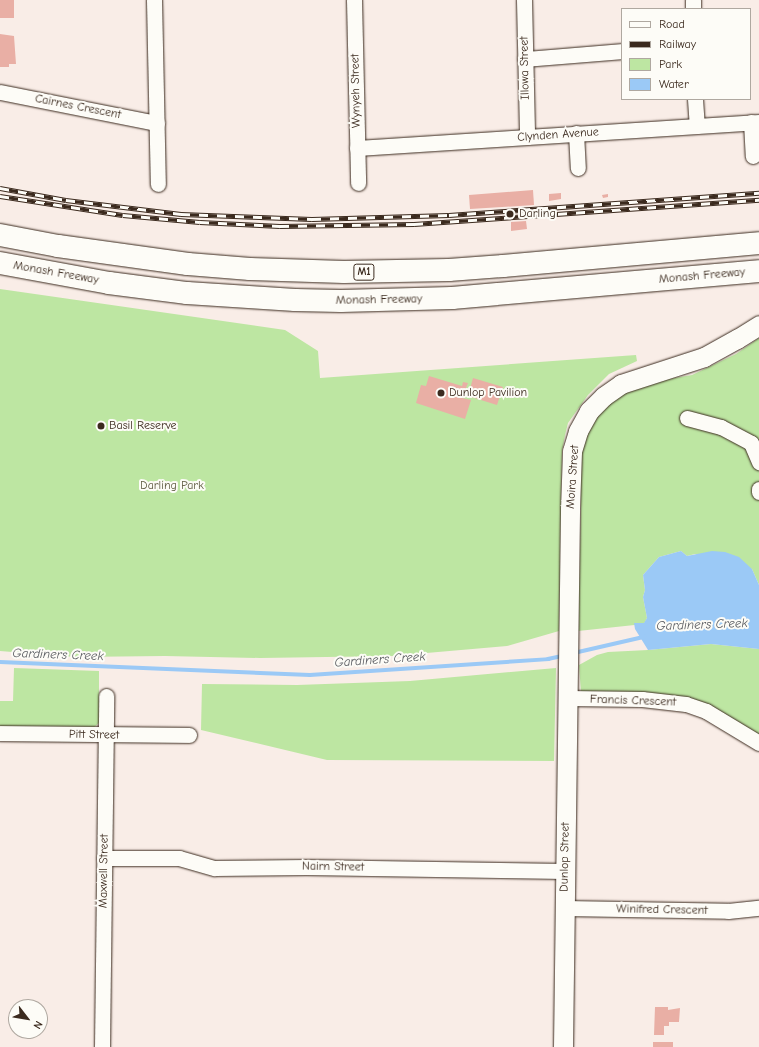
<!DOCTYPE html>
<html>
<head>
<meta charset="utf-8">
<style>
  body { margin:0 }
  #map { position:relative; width:759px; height:1047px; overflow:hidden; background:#f9ede7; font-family:"Comic Neue",sans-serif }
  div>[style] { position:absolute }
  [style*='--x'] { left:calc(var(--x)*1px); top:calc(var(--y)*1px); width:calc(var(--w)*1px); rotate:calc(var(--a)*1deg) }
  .green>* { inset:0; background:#bde6a2 }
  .water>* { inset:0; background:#9bc9f6 }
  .stream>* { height:3.5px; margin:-1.75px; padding:0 1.75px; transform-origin:1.75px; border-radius:1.75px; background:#9bc9f6 }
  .building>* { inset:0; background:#e9afa5 }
  .roads { filter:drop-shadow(0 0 1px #3b2a1e) drop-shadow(0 0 1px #3b2a1e) }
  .minor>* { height:15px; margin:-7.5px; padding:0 7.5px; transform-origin:7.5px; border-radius:7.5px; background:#fdfcf7 }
  .major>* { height:19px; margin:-9.5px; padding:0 9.5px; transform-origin:9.5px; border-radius:9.5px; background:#fdfcf7 }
  .highway>* { height:22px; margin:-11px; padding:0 11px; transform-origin:11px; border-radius:11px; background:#fdfcf7 }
  .rail>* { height:4.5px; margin-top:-2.25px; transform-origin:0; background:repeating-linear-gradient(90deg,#fdfcf7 0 9px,#3b2a1e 0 18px); box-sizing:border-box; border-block:1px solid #3b2a1e }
  .dots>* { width:11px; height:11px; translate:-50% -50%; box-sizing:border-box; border:2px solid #fdfcf7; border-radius:50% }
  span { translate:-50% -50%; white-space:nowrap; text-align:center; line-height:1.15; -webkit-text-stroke:4px #fdfcf7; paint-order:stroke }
  .shield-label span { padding:1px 3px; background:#fdfcf7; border:1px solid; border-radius:3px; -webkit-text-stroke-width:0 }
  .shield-label { font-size:11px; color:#3b2a1e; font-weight:700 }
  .street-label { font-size:12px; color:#3b2a1e }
  .poi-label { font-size:12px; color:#3b2a1e }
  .left { translate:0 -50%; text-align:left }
  .park-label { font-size:12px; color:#5c593f }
  .water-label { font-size:13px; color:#585a5f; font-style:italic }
  .legend { position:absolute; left:621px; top:8px; width:130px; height:92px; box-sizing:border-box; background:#fdfcf7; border:1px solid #afa8a0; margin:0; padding:5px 7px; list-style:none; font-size:12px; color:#3b2a1e }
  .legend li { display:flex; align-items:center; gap:8px; height:20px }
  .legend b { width:20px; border:1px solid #afa8a0 }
  .north { position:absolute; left:8px; top:999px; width:40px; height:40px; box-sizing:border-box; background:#fdfcf7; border:1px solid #afa8a0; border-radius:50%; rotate:121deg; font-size:11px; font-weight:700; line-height:16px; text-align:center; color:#3b2a1e }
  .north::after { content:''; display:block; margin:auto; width:14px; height:18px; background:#3b2a1e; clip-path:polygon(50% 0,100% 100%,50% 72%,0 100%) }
</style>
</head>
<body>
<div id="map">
  <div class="green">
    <div style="clip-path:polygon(0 289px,285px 330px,318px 351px,320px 378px,636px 355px,637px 361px,609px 374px,588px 395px,568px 423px,565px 435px,562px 452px,559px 631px,507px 646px,392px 656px,260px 658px,165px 656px,75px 657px,0 651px)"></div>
    <div style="clip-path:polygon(759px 338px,759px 585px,752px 569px,695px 554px,687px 556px,681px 551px,659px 557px,643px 575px,645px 590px,643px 597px,647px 618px,644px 624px,578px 631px,581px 510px,580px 467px,583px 440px,593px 421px,608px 403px,624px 391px,662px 380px,692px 375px,736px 354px)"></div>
    <div style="clip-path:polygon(711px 644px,759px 649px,759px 736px,689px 698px,662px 694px,581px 692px,579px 665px,597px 655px,608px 652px,648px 650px)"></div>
    <div style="clip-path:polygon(14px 668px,99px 671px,99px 723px,92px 729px,0 728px,0 701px,13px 701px)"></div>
    <div style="clip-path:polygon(556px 668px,554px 761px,327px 760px,201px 730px,202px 684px,297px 685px,410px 681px)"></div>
  </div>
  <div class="water">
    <div style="clip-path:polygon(681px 551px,687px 556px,712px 551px,725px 552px,739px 557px,752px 569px,759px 585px,759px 649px,711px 644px,648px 650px,635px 629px,634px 623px,644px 623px,647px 618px,643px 597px,645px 590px,643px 575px,659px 557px)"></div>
  </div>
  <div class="stream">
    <div style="--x:574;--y:653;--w:72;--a:-12.9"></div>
    <div style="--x:0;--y:662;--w:310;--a:2.4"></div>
    <div style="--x:310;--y:675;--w:239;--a:-3.8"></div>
    <div style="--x:548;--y:659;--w:14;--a:-12"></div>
  </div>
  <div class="building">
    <div style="clip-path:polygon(0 0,14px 0,14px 18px,0 18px)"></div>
    <div style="clip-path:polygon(0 34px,14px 36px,16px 64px,9px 64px,9px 67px,0 67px)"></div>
    <div style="clip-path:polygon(533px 190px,534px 205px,470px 209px,469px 195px)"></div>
    <div style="clip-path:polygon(561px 193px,561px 199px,549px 201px,549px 194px)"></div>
    <div style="clip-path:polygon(608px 194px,608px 197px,603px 198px,602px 195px)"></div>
    <div style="clip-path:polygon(526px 221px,527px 229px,511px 231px,511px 222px)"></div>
    <div style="clip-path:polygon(429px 376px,462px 386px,463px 382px,468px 383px,462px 398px,471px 400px,465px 419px,416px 403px,421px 385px,426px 386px)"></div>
    <div style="clip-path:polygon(473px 378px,503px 387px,497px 405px,468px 396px)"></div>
    <div style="clip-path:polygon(655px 1007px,668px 1007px,668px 1010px,680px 1008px,679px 1022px,669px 1022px,669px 1026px,664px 1026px,664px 1035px,654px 1035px)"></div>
    <div style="clip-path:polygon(653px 1042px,673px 1042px,673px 1047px,653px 1047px)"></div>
  </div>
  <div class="roads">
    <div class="minor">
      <div style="--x:154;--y:0;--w:184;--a:88.8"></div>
      <div style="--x:354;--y:0;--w:183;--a:88.7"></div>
      <div style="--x:524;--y:0;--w:137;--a:88.7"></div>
      <div style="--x:693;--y:0;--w:9;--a:90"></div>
      <div style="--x:525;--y:59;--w:97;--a:-4.7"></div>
      <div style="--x:0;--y:92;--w:160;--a:11.2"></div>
      <div style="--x:695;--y:99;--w:27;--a:86"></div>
      <div style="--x:751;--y:122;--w:34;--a:87"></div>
      <div style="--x:576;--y:133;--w:35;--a:87"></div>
      <div style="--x:357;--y:148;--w:403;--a:-3.7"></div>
      <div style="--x:687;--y:418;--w:35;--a:15"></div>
      <div style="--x:721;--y:427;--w:34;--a:28"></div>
      <div style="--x:751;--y:443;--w:21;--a:67"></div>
      <div style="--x:759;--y:492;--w:3;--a:-90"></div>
      <div style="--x:568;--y:698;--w:74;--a:0.8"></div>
      <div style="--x:642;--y:699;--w:44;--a:6.5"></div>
      <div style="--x:686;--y:704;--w:21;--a:19"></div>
      <div style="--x:706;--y:711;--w:62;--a:31.1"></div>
      <div style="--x:0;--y:733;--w:189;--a:0.6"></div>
      <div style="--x:104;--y:858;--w:75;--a:0"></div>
      <div style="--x:179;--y:858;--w:37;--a:16"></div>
      <div style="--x:215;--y:868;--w:91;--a:-0.6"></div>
      <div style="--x:306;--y:867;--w:259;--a:0.9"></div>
      <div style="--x:564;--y:908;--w:164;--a:1"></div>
      <div style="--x:728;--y:911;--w:31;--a:-6"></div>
      <div style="--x:102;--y:1047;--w:351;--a:-89.3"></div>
    </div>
    <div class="major">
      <div style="--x:563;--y:1047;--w:538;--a:-89.25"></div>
      <div style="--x:570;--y:509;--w:58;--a:-88"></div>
      <div style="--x:572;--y:451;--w:21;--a:-73"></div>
      <div style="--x:578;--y:431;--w:23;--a:-61"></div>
      <div style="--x:589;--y:411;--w:21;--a:-45"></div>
      <div style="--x:604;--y:396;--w:21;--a:-35"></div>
      <div style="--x:621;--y:384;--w:87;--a:-18"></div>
      <div style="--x:704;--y:357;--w:38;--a:-29"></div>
      <div style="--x:737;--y:339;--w:26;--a:-32"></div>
    </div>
    <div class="highway">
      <div style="--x:0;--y:235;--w:59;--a:10.7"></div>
      <div style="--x:58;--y:246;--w:131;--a:7.9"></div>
      <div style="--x:188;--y:264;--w:62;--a:4.6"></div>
      <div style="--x:250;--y:269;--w:94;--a:1.8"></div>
      <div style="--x:344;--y:272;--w:105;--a:-1.1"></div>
      <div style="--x:449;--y:270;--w:54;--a:-4.2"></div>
      <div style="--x:503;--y:266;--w:257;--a:-5.1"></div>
      <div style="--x:0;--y:263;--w:111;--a:10.4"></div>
      <div style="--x:109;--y:283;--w:79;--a:7.3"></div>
      <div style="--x:187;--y:293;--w:108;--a:3.7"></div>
      <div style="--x:295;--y:300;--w:46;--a:1.2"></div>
      <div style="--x:341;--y:301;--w:111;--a:-1.5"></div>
      <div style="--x:452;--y:298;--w:308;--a:-5"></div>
    </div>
  </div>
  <div class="rail">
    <div style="--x:0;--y:188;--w:67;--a:10.3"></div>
    <div style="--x:66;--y:200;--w:116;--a:6.9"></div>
    <div style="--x:181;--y:214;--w:131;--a:2.2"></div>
    <div style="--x:312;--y:219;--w:137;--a:-1.7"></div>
    <div style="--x:449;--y:215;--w:311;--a:-4.1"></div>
    <div style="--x:0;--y:196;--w:124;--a:8.8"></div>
    <div style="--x:123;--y:215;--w:77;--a:5.2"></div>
    <div style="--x:200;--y:222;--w:80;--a:2.9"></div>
    <div style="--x:280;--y:226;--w:134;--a:-0.9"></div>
    <div style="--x:414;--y:224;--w:346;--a:-4"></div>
  </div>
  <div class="dots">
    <div style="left:510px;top:214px;background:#3b2a1e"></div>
    <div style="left:441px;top:393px;background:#3b2a1e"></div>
    <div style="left:101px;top:426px;background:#3b2a1e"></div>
  </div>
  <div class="shield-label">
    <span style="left:364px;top:272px">M1</span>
  </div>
  <div class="street-label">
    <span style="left:525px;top:68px;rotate:-91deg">Illowa Street</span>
    <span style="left:356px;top:91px;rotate:-91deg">Wynyeh Street</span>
    <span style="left:78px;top:107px;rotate:11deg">Cairnes Crescent</span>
    <span style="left:558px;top:135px;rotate:-4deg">Clynden Avenue</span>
    <span style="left:56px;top:273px;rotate:10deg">Monash Freeway</span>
    <span style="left:702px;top:276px;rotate:-5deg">Monash Freeway</span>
    <span style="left:379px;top:300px;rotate:-1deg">Monash Freeway</span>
    <span style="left:573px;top:477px;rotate:-86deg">Moira Street</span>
    <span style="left:633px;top:701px;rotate:2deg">Francis Crescent</span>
    <span style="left:94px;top:735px;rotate:1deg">Pitt Street</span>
    <span style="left:565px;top:857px;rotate:-89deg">Dunlop Street</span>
    <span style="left:333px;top:867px;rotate:1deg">Nairn Street</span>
    <span style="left:104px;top:871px;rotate:-89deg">Maxwell Street</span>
    <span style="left:662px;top:910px;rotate:1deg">Winifred Crescent</span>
  </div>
  <div class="poi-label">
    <span class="left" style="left:519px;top:214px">Darling</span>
    <span class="left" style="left:449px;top:393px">Dunlop Pavilion</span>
    <span class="left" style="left:109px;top:426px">Basil Reserve</span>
  </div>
  <div class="park-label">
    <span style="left:172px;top:486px">Darling Park</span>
  </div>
  <div class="water-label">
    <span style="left:702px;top:625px;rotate:-2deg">Gardiners Creek</span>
    <span style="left:58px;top:655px;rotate:2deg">Gardiners Creek</span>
    <span style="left:380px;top:660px;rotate:-4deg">Gardiners Creek</span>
  </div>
  <ul class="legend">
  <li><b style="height:5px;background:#fdfcf7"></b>Road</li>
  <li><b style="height:5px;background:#3b2a1e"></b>Railway</li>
  <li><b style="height:11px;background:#bde6a2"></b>Park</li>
  <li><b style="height:11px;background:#9bc9f6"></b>Water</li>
  </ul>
  <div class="north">N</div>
</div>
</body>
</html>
